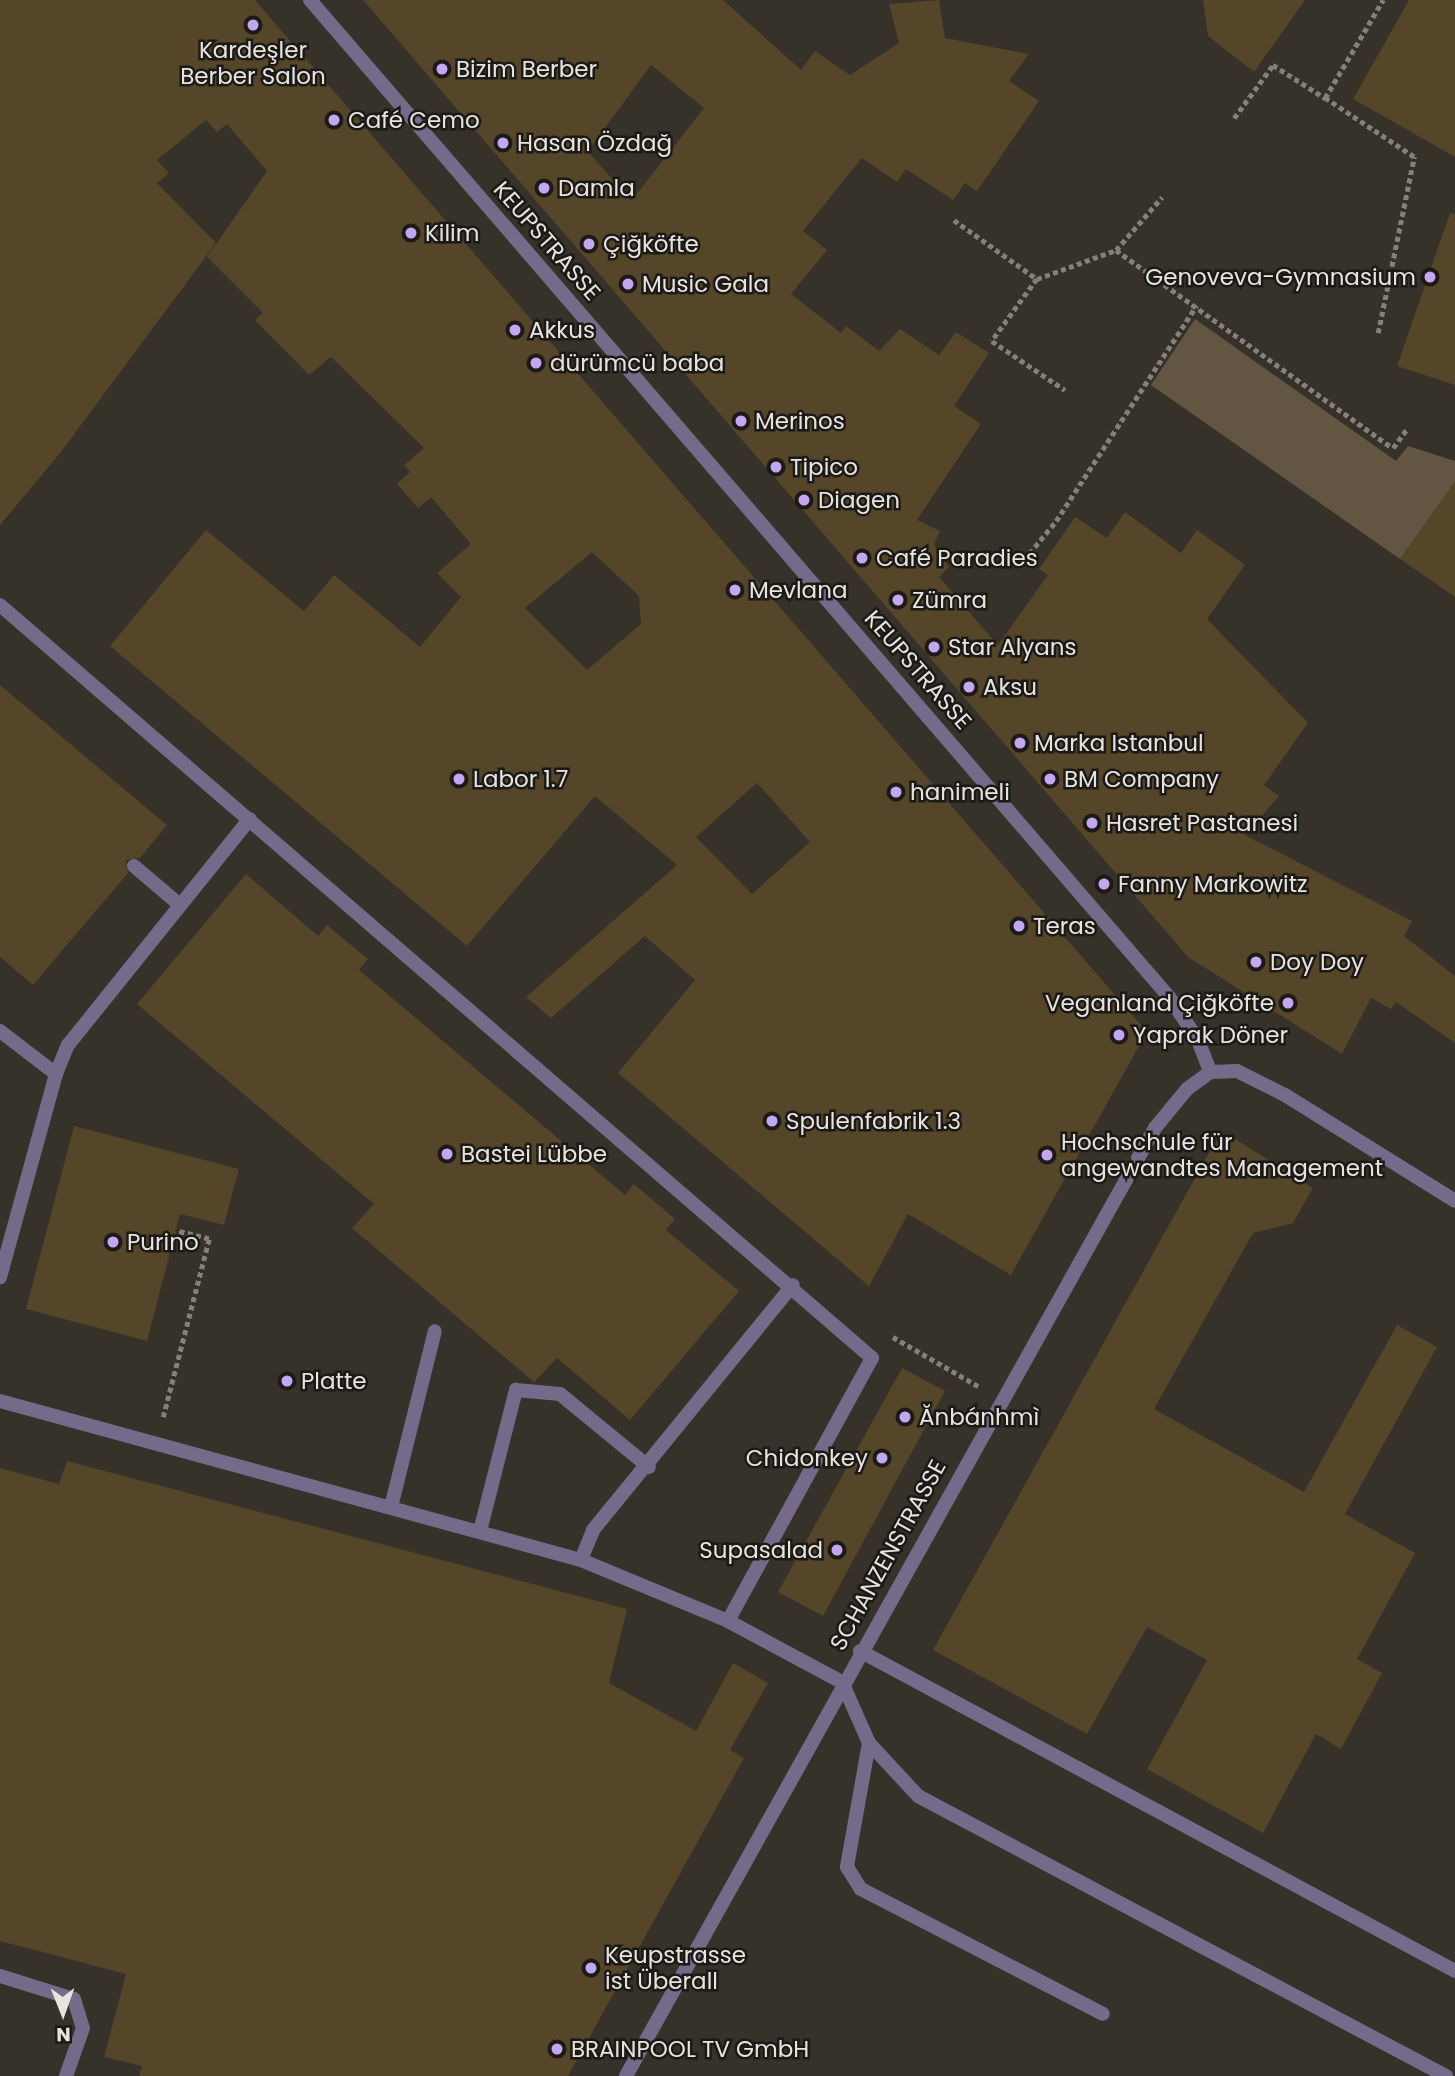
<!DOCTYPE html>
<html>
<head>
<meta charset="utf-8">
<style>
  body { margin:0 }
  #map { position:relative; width:1455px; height:2076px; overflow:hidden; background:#363129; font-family:Poppins,sans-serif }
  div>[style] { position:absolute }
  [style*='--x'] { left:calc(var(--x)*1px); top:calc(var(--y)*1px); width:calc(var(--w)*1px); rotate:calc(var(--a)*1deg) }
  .green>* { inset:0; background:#625643 }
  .building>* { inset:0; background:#554529 }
  .path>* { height:4.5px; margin-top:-2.25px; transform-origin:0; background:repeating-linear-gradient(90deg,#85817a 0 5px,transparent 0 8.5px) }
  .service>* { height:14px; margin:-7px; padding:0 7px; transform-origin:7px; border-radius:7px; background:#756a89 }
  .minor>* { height:14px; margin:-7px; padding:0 7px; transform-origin:7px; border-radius:7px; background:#756a89 }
  .dots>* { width:19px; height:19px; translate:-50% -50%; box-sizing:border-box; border:4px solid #1c1a16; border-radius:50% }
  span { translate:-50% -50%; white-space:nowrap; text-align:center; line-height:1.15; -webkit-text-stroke:5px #1c1a16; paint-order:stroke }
  .poi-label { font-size:23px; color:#e7e4df }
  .left { translate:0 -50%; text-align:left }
  .right { translate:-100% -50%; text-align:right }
  .street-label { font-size:23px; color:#e7e4df }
  .north { position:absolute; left:28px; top:1978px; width:70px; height:70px; -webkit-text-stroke:5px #1c1a16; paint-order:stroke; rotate:179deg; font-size:19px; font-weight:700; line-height:28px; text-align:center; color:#e7e4df }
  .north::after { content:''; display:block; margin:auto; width:24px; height:32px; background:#e7e4df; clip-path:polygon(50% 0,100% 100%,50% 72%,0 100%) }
</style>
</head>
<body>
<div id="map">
  <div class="green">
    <div style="clip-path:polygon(1195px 319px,1396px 461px,1408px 446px,1455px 461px,1455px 482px,1400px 559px,1151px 385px)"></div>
  </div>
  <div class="building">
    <div style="clip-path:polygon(evenodd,0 0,255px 0,1141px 1025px,1143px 1039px,1011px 1275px,908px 1214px,869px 1286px,618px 1073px,695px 980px,645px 936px,551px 1018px,526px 997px,677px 865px,595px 796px,467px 946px,110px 646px,206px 530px,304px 611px,334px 575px,420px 647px,461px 597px,437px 573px,471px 544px,431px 497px,418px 508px,397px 484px,410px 472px,404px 465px,424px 448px,331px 357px,309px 375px,255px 320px,263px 313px,207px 257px,267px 171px,227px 124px,217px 132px,206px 120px,157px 160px,169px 173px,157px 183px,216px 243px,61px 452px,0 525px,0 0,592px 552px,639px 596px,641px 624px,587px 670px,525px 608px,592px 552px,0 0,757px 783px,810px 842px,752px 894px,696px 837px,757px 783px)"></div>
    <div style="clip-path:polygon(evenodd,363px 0,723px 0,801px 70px,815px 51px,850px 75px,899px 43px,889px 4px,939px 0,945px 38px,1029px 54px,1009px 81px,1039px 101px,977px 191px,965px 183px,953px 200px,906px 169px,897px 182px,862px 158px,803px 231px,827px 250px,791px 294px,841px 333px,846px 326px,879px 351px,900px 329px,939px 355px,956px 332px,989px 353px,954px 406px,981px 424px,917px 520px,940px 531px,934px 544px,949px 567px,939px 577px,998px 645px,1048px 575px,1039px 569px,1075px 517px,1107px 538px,1125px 512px,1181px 553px,1197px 530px,1245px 565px,1207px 619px,1308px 723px,1264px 785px,1279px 796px,1245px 835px,1412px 921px,1404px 936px,1455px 976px,1455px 1043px,1396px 1002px,1391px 1009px,1371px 998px,1342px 1054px,1188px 957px,363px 0,651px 65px,704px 108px,631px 201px,588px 151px,651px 65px)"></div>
    <div style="clip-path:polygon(1203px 0,1305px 0,1254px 72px,1208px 36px)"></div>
    <div style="clip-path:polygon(1409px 0,1455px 0,1455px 157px,1353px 99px)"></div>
    <div style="clip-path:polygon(1450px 213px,1455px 214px,1455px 385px,1397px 366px)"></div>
    <div style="clip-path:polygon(1455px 481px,1455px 597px,1400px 559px)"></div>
    <div style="clip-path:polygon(0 685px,167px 825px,140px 858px,126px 860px,128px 873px,33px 985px,0 957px)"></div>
    <div style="clip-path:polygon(246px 874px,318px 936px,327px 925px,368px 959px,359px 970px,625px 1195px,634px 1184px,675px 1219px,666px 1230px,739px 1291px,630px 1420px,557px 1358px,534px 1382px,352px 1228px,374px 1204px,137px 1004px)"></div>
    <div style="clip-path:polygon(74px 1126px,239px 1169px,224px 1225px,180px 1214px,147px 1341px,26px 1309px)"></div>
    <div style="clip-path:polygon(1232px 1137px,1313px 1188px,1293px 1223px,1253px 1233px,1154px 1409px,1304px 1492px,1397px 1325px,1437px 1347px,1345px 1514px,1415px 1553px,1357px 1659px,1382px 1673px,1341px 1749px,1316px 1734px,1263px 1833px,1147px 1769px,1207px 1660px,1147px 1627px,1087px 1734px,933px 1650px,1215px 1142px)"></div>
    <div style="clip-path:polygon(902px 1368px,945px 1391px,823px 1616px,778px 1592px)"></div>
    <div style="clip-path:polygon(67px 1461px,627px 1609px,609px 1683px,696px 1731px,733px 1663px,768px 1683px,730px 1750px,744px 1758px,568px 2076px,139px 2076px,142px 2066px,104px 2057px,126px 1974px,0 1941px,0 1468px,59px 1484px)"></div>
  </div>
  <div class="path">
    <div style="--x:1234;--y:118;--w:66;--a:-53.7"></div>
    <div style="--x:1273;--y:65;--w:62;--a:32.4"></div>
    <div style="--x:954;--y:220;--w:102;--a:35.4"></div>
    <div style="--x:1037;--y:279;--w:84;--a:-20.2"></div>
    <div style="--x:1116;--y:250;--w:340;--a:35.6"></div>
    <div style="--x:1393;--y:448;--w:24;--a:-54"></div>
    <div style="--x:1116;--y:250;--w:70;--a:-49"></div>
    <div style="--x:1037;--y:279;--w:77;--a:126"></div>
    <div style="--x:992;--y:341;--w:88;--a:33.9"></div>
    <div style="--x:1378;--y:333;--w:180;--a:-78.4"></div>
    <div style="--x:1414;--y:157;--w:107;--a:-146.5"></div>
    <div style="--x:1325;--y:98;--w:114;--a:-59.4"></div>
    <div style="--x:1024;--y:560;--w:50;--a:-50.6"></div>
    <div style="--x:1056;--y:521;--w:257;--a:-56.9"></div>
    <div style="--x:893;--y:1337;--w:100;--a:29.9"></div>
    <div style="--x:163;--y:1417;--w:184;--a:-75.5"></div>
    <div style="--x:209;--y:1239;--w:34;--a:-166"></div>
  </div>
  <div class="service">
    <div style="--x:0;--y:605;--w:1152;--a:40.81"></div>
    <div style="--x:872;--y:1358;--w:300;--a:118.7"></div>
    <div style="--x:134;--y:866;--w:60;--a:40.3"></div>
    <div style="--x:0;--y:1031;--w:71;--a:37.5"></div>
    <div style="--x:56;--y:1074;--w:211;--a:105.4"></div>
    <div style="--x:56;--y:1074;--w:31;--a:-68"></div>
    <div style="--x:68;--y:1045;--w:290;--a:-51.2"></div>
    <div style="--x:0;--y:1401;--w:602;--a:15.31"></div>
    <div style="--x:581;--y:1560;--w:159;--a:22.5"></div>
    <div style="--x:728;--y:1621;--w:129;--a:28.2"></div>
    <div style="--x:842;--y:1682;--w:67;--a:66.1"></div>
    <div style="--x:869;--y:1743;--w:126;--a:100.1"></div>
    <div style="--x:847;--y:1867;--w:26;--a:58"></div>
    <div style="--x:861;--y:1889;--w:272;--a:27.3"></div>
    <div style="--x:391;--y:1507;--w:181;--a:-76"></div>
    <div style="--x:480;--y:1531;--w:146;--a:-75.7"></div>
    <div style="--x:516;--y:1390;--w:44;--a:5.2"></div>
    <div style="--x:560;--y:1394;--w:115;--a:39.4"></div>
    <div style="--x:581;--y:1560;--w:32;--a:-68"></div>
    <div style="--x:593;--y:1530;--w:316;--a:-50.8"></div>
    <div style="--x:860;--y:1651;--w:676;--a:28.27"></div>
    <div style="--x:869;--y:1743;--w:72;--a:47.2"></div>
    <div style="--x:918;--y:1796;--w:598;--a:27.94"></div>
    <div style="--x:0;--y:1976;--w:77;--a:17.3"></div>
    <div style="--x:74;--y:1999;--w:30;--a:73"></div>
    <div style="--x:83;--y:2028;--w:51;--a:109.5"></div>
  </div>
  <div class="minor">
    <div style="--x:310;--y:0;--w:1316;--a:49.25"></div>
    <div style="--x:1169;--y:997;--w:52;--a:56"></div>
    <div style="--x:1198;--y:1040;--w:34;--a:69"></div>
    <div style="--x:1210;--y:1072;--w:27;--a:-2"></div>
    <div style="--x:1237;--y:1071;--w:54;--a:26.6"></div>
    <div style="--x:1285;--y:1095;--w:200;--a:31.9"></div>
    <div style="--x:626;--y:2076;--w:1086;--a:-60.84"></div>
    <div style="--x:1155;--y:1128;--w:50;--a:-50.6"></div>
    <div style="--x:1187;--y:1089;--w:29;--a:-36"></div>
  </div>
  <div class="dots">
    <div style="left:253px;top:25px;background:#c4a7f1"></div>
    <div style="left:442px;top:69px;background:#c4a7f1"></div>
    <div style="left:334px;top:120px;background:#c4a7f1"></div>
    <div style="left:503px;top:143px;background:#c4a7f1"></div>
    <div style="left:544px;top:188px;background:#c4a7f1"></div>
    <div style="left:411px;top:233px;background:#c4a7f1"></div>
    <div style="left:589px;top:244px;background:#c4a7f1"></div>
    <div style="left:1430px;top:277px;background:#c4a7f1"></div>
    <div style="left:628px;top:284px;background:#c4a7f1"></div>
    <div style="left:515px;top:330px;background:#c4a7f1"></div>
    <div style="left:536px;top:363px;background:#c4a7f1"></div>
    <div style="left:741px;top:421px;background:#c4a7f1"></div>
    <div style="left:776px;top:467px;background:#c4a7f1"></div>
    <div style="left:804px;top:500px;background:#c4a7f1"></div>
    <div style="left:862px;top:558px;background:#c4a7f1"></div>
    <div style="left:735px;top:590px;background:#c4a7f1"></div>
    <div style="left:898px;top:600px;background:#c4a7f1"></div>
    <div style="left:934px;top:647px;background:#c4a7f1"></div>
    <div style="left:969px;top:687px;background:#c4a7f1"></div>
    <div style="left:1020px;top:743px;background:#c4a7f1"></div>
    <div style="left:459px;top:779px;background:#c4a7f1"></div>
    <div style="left:1050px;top:779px;background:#c4a7f1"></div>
    <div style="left:896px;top:792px;background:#c4a7f1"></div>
    <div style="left:1092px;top:823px;background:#c4a7f1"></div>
    <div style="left:1104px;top:884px;background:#c4a7f1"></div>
    <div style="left:1019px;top:926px;background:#c4a7f1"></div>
    <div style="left:1256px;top:962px;background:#c4a7f1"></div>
    <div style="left:1288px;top:1003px;background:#c4a7f1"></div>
    <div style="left:1119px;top:1035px;background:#c4a7f1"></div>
    <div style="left:772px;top:1121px;background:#c4a7f1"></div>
    <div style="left:447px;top:1154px;background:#c4a7f1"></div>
    <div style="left:1047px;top:1155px;background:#c4a7f1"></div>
    <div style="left:113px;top:1242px;background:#c4a7f1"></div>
    <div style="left:287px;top:1381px;background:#c4a7f1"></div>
    <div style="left:905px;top:1417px;background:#c4a7f1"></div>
    <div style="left:882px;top:1458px;background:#c4a7f1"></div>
    <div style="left:837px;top:1550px;background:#c4a7f1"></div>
    <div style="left:591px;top:1968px;background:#c4a7f1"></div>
    <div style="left:557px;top:2049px;background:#c4a7f1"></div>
  </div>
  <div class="poi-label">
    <span style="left:253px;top:63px">Kardeşler<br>Berber Salon</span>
    <span class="left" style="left:456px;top:69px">Bizim Berber</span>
    <span class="left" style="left:348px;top:120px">Café Cemo</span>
    <span class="left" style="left:517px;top:143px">Hasan Özdağ</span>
    <span class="left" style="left:558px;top:188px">Damla</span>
    <span class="left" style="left:425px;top:233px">Kilim</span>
    <span class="left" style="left:603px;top:244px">Çiğköfte</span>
    <span class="right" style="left:1416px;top:277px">Genoveva-Gymnasium</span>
    <span class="left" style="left:642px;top:284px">Music Gala</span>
    <span class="left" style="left:529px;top:330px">Akkus</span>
    <span class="left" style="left:550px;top:363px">dürümcü baba</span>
    <span class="left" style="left:755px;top:421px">Merinos</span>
    <span class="left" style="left:790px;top:467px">Tipico</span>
    <span class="left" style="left:818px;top:500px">Diagen</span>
    <span class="left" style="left:876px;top:558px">Café Paradies</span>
    <span class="left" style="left:749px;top:590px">Mevlana</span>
    <span class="left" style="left:912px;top:600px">Zümra</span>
    <span class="left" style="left:948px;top:647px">Star Alyans</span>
    <span class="left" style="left:983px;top:687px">Aksu</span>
    <span class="left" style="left:1034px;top:743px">Marka Istanbul</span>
    <span class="left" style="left:473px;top:779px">Labor 1.7</span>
    <span class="left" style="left:1064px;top:779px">BM Company</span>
    <span class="left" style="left:910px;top:792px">hanimeli</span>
    <span class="left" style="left:1106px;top:823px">Hasret Pastanesi</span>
    <span class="left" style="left:1118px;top:884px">Fanny Markowitz</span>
    <span class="left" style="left:1033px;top:926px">Teras</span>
    <span class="left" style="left:1270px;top:962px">Doy Doy</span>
    <span class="right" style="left:1274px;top:1003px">Veganland Çiğköfte</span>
    <span class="left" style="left:1133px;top:1035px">Yaprak Döner</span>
    <span class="left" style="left:786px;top:1121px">Spulenfabrik 1.3</span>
    <span class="left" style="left:1061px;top:1155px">Hochschule für<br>angewandtes Management</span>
    <span class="left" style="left:461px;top:1154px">Bastei Lübbe</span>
    <span class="left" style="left:127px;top:1242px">Purino</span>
    <span class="left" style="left:301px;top:1381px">Platte</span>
    <span class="left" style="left:919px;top:1417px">Ănbánhmì</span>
    <span class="right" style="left:868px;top:1458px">Chidonkey</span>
    <span class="right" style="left:823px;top:1550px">Supasalad</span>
    <span class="left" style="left:605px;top:1968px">Keupstrasse<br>ist Überall</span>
    <span class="left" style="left:571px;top:2049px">BRAINPOOL TV GmbH</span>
  </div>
  <div class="street-label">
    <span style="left:547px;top:241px;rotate:49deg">KEUPSTRASSE</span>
    <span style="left:918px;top:670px;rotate:49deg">KEUPSTRASSE</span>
    <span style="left:888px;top:1555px;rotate:-61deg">SCHANZENSTRASSE</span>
  </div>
  <div class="north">N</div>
</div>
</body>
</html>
